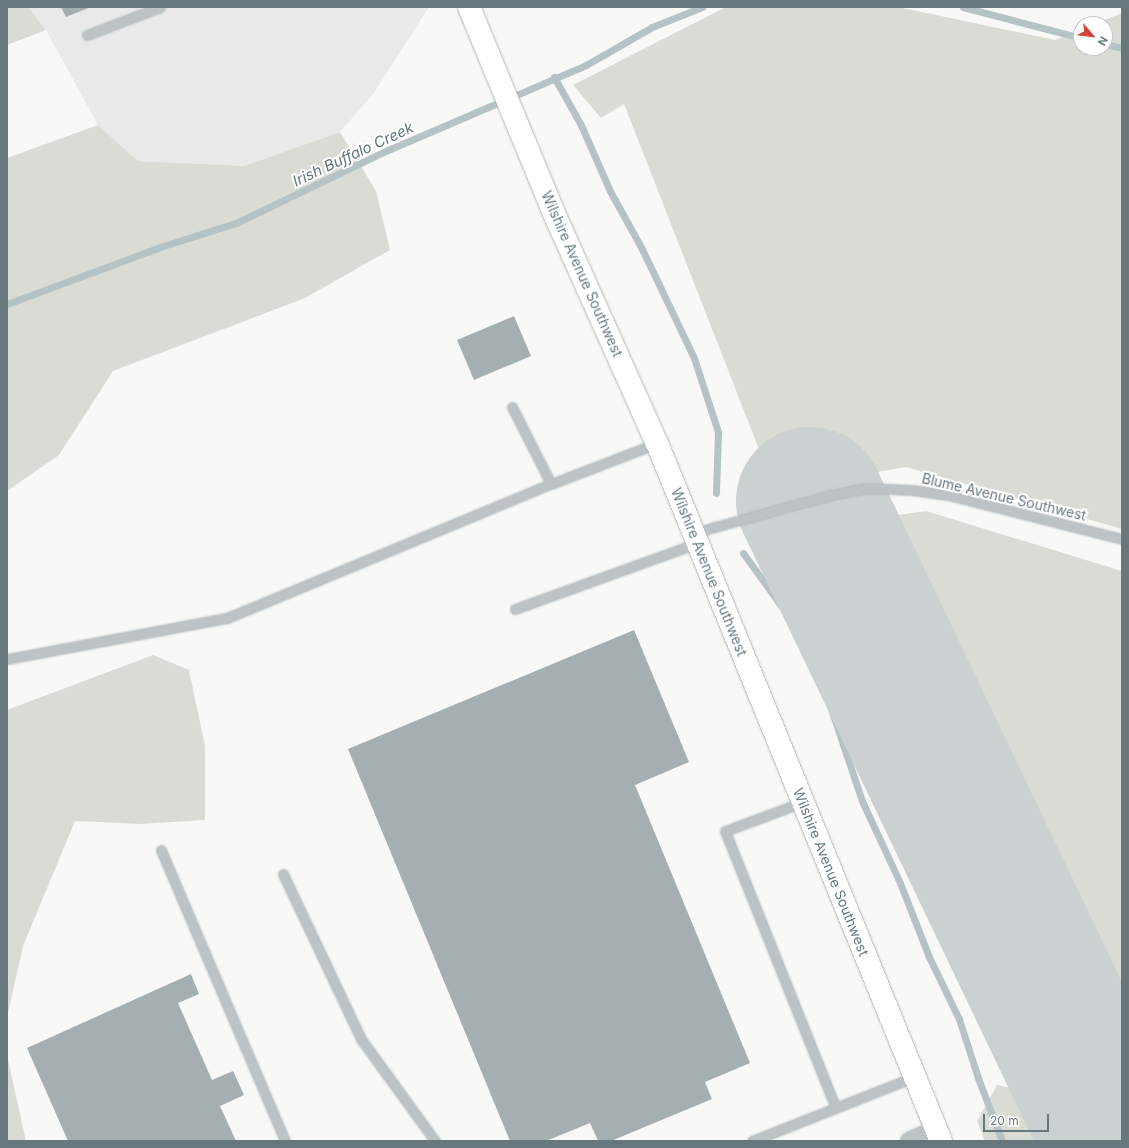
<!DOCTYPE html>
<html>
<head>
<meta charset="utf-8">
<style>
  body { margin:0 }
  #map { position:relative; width:1129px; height:1148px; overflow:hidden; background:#f8f8f6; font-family:Inter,sans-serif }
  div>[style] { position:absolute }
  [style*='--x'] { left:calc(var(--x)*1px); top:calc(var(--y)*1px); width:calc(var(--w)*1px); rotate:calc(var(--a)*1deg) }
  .built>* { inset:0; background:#e9e9e9 }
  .green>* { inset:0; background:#d9dcd5 }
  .stream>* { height:7px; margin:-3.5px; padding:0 3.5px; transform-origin:3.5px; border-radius:3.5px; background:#b5c3c4 }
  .runway>* { height:148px; margin:-74px; padding:0 74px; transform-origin:74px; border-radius:74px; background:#cbd0d0 }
  .building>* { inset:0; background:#a5afb2 }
  .roads { filter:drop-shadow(0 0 1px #b0b7ba) drop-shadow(0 0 1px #b0b7ba) }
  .lane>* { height:9px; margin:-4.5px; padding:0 4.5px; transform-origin:4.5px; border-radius:4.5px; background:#bdc3c5 }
  .street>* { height:19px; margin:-9.5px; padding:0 9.5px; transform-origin:9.5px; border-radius:9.5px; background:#bdc3c5 }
  .secondary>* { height:22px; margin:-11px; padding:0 11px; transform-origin:11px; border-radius:11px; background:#fff }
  span { translate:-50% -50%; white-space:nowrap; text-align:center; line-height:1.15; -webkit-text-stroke:4px #fff; paint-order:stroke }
  .street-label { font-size:14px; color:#66787e }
  .water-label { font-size:15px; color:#607678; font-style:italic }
  .frame { position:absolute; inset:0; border:8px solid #66787e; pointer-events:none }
  .north { position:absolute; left:1073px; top:16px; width:40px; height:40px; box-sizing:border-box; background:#fff; border:1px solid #c2c9cb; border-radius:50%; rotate:118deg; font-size:11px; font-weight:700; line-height:16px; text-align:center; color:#66787e }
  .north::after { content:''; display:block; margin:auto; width:14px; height:18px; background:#d1453c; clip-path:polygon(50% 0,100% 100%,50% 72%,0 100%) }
  .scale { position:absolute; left:983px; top:1114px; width:66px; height:18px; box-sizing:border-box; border:2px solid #66787e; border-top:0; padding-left:5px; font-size:12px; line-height:14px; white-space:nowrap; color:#66787e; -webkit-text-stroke:3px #fff; paint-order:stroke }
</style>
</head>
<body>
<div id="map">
  <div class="built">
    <div style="clip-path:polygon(28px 7px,429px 7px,373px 94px,340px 132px,244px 166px,138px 161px,98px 125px,46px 30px)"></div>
  </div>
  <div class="green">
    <div style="clip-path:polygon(7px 7px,28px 7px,46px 30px,7px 45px)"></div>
    <div style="clip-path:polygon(726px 7px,898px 7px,1055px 40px,1081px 30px,1081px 48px,1105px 48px,1105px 24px,1095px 24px,1122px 13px,1122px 529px,906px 467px,775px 490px,624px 104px,601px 118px,573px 85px)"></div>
    <div style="clip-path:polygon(98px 125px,138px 161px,244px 166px,340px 132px,376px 191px,390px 250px,305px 298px,113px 371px,59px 455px,7px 491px,7px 158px)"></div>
    <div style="clip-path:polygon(926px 511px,1122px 571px,1122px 1066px,855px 521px)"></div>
    <div style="clip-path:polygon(153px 655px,189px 670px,205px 746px,205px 820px,140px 824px,75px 821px,23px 946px,7px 1017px,7px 710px)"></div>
    <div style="clip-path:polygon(7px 1055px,26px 1141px,7px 1141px)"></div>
    <div style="clip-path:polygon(997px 1085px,1025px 1091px,1057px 1108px,1071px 1141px,985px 1141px,977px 1121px)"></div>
  </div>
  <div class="stream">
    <div style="--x:963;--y:7;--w:122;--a:14.7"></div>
    <div style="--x:1105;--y:44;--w:17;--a:13"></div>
    <div style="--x:554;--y:77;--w:55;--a:60.6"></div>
    <div style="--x:581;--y:125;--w:72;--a:66.3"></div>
    <div style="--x:610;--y:191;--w:66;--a:61.1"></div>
    <div style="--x:642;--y:249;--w:121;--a:64.5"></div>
    <div style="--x:694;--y:358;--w:78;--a:72"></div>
    <div style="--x:718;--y:432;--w:61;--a:91.9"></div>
    <div style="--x:7;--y:304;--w:163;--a:-20.4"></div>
    <div style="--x:160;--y:247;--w:80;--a:-17.5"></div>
    <div style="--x:236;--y:223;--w:169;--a:-25.7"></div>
    <div style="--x:388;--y:150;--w:215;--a:-23.2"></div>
    <div style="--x:586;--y:65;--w:76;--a:-29.9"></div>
    <div style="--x:652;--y:27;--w:54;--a:-21.8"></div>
    <div style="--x:743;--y:553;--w:85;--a:54.1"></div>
    <div style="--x:793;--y:622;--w:70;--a:64.5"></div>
    <div style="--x:823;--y:685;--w:122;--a:71.4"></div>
    <div style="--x:862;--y:801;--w:90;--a:65.1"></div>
    <div style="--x:900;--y:883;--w:79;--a:68.6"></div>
    <div style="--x:929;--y:957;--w:69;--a:64.2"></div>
    <div style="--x:959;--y:1019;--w:62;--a:72.1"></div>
    <div style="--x:978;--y:1078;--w:67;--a:69.1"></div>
  </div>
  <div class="runway">
    <div style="--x:810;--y:501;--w:709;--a:64.45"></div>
  </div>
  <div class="building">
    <div style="clip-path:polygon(61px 7px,91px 7px,66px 17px)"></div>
    <div style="clip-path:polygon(514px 316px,531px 356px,474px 380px,457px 340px)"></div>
    <div style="clip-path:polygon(634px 630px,689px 762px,635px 785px,750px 1063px,705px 1082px,712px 1099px,611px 1141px,598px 1141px,590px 1123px,546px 1141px,510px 1141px,348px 749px)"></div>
    <div style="clip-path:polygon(191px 974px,199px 994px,178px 1003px,212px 1080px,233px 1071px,244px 1095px,220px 1106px,236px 1141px,68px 1141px,27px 1048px)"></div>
  </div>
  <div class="roads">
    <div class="lane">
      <div style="--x:87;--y:35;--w:78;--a:-21"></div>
      <div style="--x:512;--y:407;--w:86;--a:63.1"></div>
      <div style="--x:551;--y:484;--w:114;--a:-21.1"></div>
      <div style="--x:693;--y:533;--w:143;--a:-15.4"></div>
      <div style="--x:831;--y:495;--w:36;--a:-11"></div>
      <div style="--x:866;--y:488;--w:46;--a:2.5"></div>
      <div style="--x:912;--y:490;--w:36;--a:8"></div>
      <div style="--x:948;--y:495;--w:179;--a:14.2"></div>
      <div style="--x:515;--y:609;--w:194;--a:-19.9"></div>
      <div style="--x:7;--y:659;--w:224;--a:-10.6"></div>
      <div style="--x:227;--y:618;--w:351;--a:-22.5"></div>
      <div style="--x:803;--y:802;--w:83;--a:159.6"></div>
      <div style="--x:725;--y:831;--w:298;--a:68.2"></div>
      <div style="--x:161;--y:850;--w:316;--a:66.9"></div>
      <div style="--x:283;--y:874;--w:183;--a:64.7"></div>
      <div style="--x:361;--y:1039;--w:126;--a:54"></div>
      <div style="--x:752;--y:1141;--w:174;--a:-21.6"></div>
    </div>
    <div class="street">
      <div style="--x:910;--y:1141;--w:28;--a:-23"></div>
    </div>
    <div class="secondary">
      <div style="--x:469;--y:7;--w:221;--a:67.6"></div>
      <div style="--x:553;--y:211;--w:254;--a:65.9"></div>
      <div style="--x:657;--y:443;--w:754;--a:67.86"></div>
    </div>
  </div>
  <div class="street-label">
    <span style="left:582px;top:274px;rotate:66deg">Wilshire Avenue Southwest</span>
    <span style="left:1004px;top:497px;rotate:13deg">Blume Avenue Southwest</span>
    <span style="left:709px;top:572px;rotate:68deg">Wilshire Avenue Southwest</span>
    <span style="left:831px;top:872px;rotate:68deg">Wilshire Avenue Southwest</span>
  </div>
  <div class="water-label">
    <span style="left:353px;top:154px;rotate:-25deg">Irish Buffalo Creek</span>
  </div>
  <div class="frame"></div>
  <div class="north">N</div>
  <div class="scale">20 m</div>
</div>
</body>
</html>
